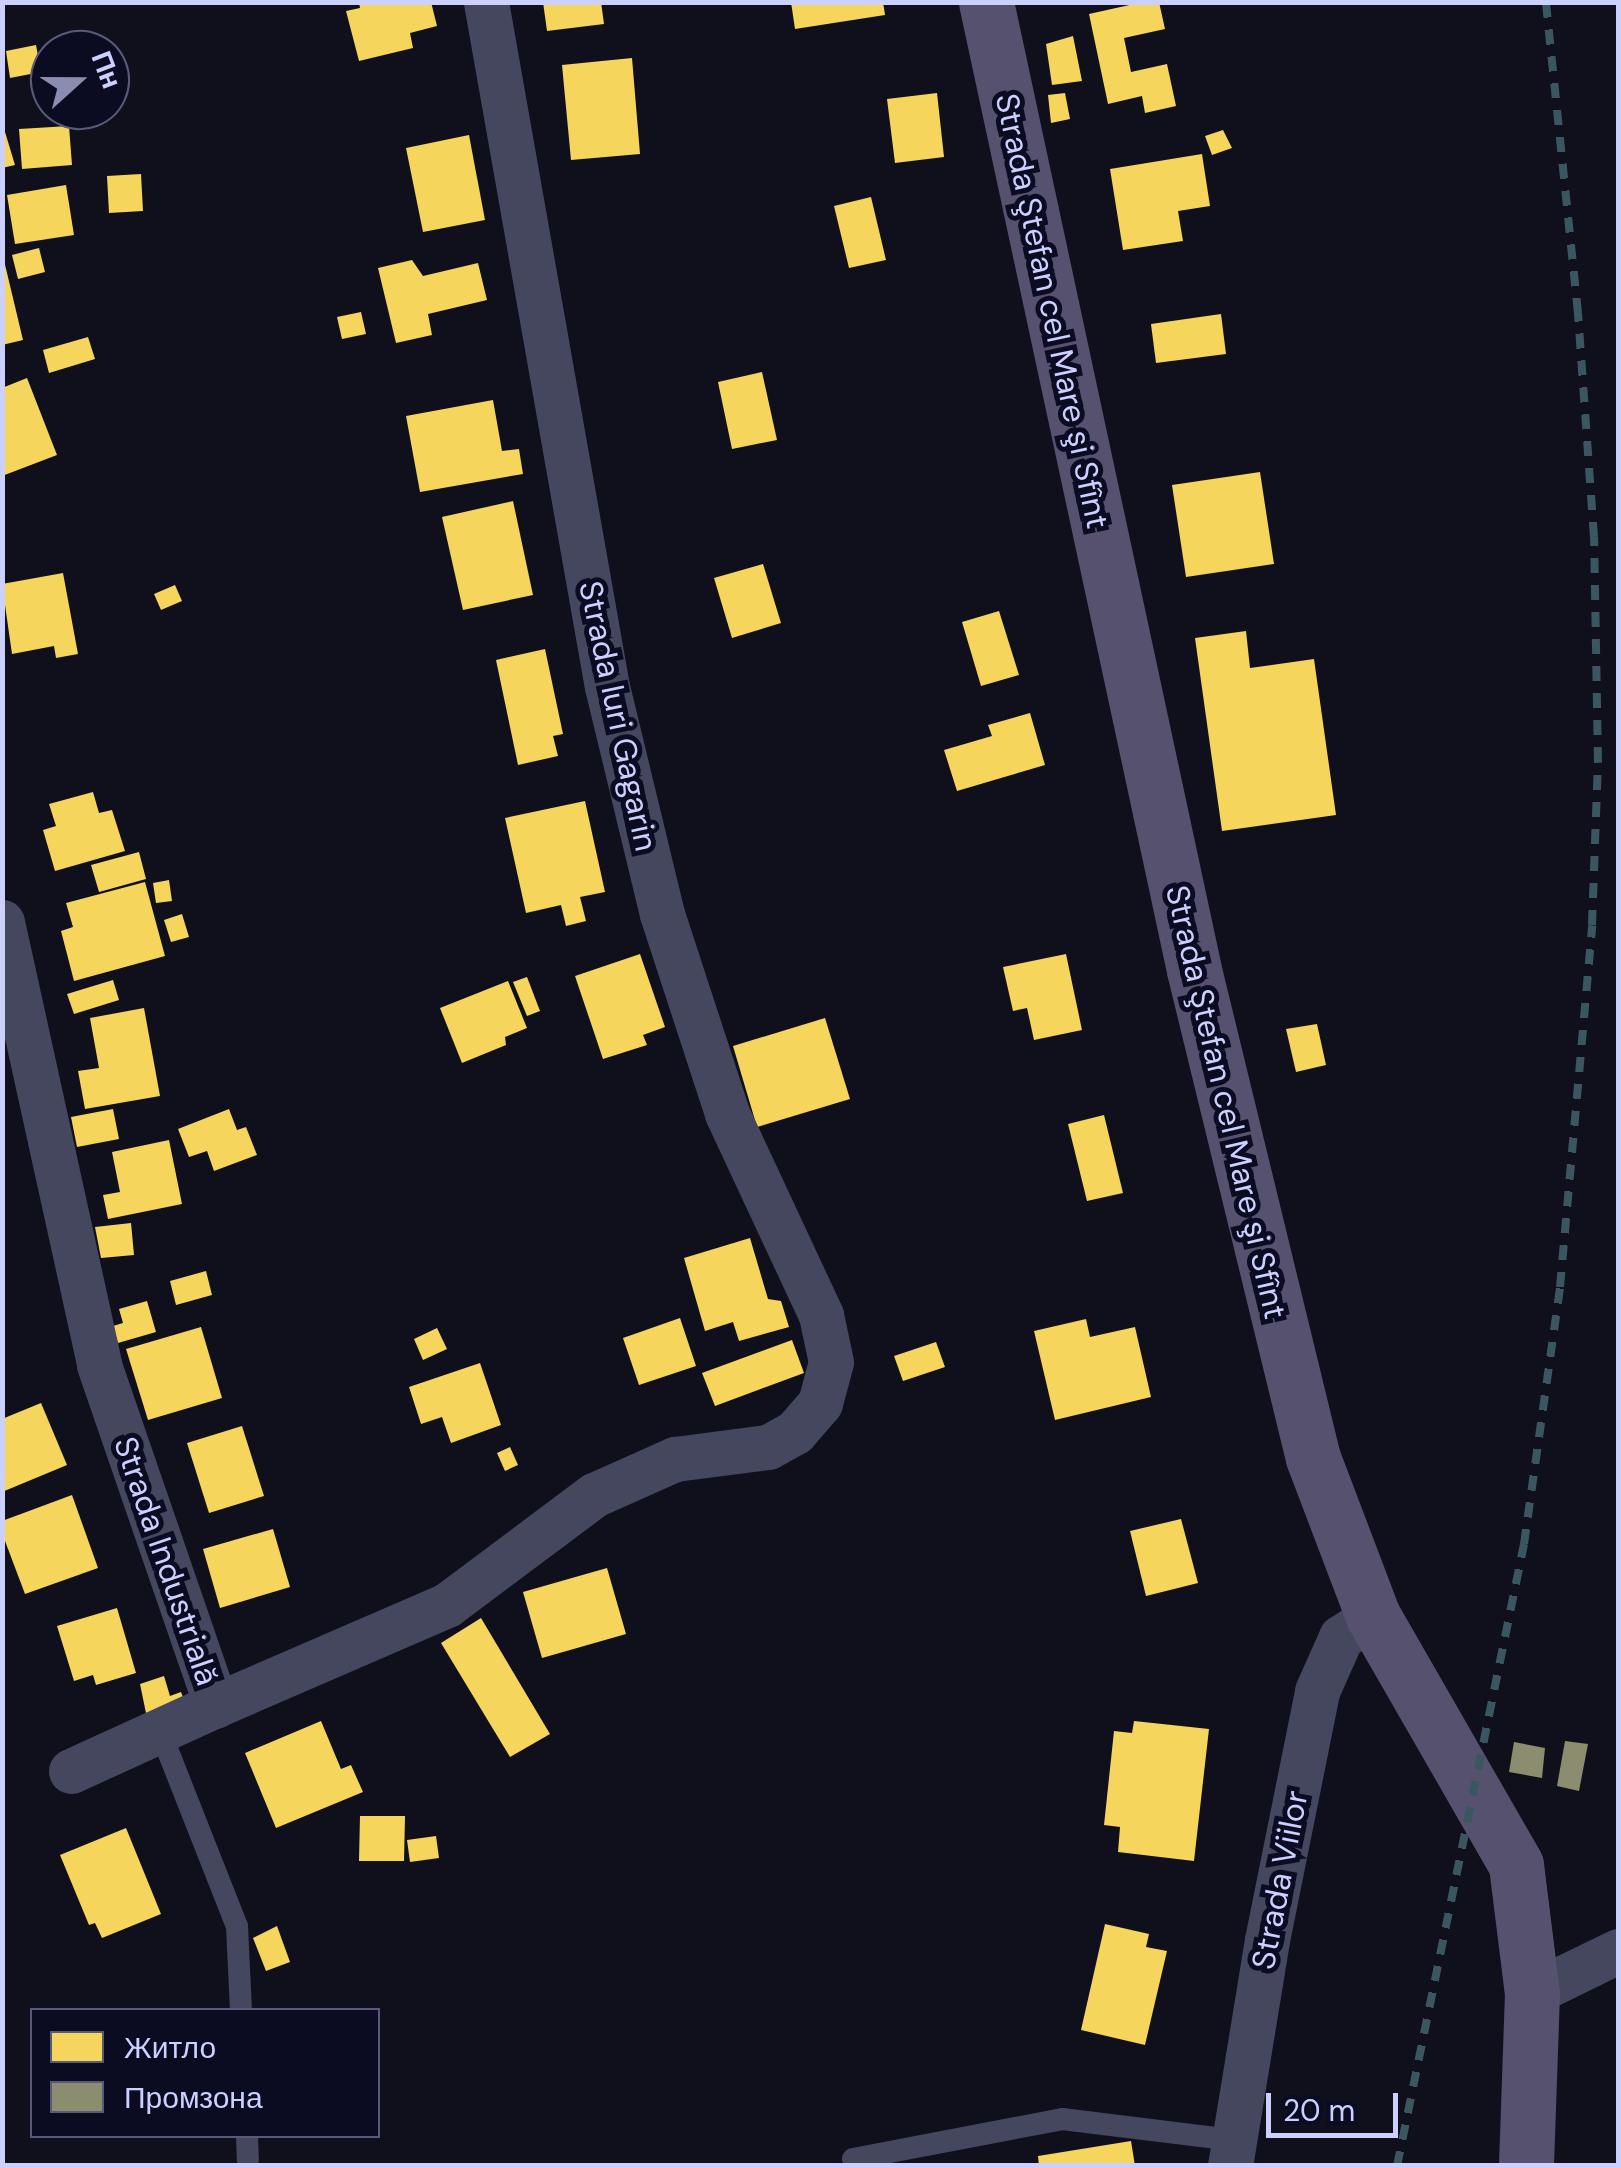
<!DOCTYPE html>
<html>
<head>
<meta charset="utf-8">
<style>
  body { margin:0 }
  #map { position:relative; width:1621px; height:2168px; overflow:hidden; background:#10101c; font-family:"DM Sans",sans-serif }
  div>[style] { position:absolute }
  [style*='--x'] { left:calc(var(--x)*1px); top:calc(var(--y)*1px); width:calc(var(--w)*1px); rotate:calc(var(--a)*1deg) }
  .homes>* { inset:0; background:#f6d55c }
  .industry>* { inset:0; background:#8c8c6e }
  .service>* { height:22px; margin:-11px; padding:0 11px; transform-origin:11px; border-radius:11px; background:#44475d }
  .minor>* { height:45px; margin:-22.5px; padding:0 22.5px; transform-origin:22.5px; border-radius:22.5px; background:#44475d }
  .primary>* { height:55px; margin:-27.5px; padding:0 27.5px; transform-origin:27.5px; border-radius:27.5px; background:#575170 }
  .rail>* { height:8px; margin-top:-4px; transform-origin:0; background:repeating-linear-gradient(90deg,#3a5661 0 15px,transparent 0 27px) }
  span { translate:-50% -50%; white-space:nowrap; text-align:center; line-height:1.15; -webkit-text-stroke:10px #0b0c21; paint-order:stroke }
  .street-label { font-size:32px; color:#cbd0ff }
  .frame { position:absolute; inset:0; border:5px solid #cbd0ff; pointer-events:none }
  .legend { position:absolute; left:30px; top:2008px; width:350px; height:130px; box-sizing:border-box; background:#0b0c21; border:2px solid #585a7a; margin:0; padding:12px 18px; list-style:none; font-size:30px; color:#cbd0ff }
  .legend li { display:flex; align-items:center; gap:20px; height:50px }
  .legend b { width:50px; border:2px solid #585a7a }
  .north { position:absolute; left:30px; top:30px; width:100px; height:100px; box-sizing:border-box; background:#0b0c21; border:2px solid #585a7a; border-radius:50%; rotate:69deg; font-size:28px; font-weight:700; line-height:40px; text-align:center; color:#cbd0ff }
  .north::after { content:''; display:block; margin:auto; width:35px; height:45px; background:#8a8db0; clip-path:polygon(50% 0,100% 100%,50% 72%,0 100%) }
  .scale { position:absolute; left:1266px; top:2093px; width:132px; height:45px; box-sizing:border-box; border:5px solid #cbd0ff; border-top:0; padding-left:12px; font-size:30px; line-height:35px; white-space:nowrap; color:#cbd0ff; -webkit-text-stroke:8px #0b0c21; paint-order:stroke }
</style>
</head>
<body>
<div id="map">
  <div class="homes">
    <div style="clip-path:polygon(359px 2px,431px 2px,437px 26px,410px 33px,413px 48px,359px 61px,346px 11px,360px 8px)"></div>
    <div style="clip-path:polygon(543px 2px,601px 2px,604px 24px,547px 31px)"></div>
    <div style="clip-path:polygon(791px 2px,883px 2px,885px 15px,795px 29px)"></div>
    <div style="clip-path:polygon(1143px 2px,1159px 2px,1165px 29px,1124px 38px,1131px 72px,1167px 64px,1176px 106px,1145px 113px,1142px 96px,1108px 104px,1089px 14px)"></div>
    <div style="clip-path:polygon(1073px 36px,1082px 81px,1052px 85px,1046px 44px)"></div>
    <div style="clip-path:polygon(36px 45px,41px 72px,10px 78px,6px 51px)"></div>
    <div style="clip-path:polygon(632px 58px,640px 154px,571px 160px,562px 65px)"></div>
    <div style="clip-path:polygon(937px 93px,944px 157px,895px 163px,887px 99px)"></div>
    <div style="clip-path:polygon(1065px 93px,1070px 119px,1051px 123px,1048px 95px)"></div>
    <div style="clip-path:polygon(2px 122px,15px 165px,2px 168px)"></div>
    <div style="clip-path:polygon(69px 126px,72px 165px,22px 169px,19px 129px)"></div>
    <div style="clip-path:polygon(1223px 130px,1232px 148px,1212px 155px,1205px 136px)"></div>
    <div style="clip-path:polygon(469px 135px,485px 220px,423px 232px,406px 148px)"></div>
    <div style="clip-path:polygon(1202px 154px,1210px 206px,1178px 211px,1183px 241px,1123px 250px,1110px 169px)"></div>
    <div style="clip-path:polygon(141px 174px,143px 211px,109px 213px,107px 176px)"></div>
    <div style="clip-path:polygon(66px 185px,74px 235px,15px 244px,7px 195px)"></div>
    <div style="clip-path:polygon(871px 197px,886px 260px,849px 268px,834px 206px)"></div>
    <div style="clip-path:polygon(39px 248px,45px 272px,18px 279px,12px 255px)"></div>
    <div style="clip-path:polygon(2px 252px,23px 340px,2px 345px)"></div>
    <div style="clip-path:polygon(412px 260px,423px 276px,478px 263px,487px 300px,428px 314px,432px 335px,396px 343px,378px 268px)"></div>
    <div style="clip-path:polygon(361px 312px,366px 334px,342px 339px,337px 317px)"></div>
    <div style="clip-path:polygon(1221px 314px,1226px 354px,1156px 363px,1151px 324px)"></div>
    <div style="clip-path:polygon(88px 337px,95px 359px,49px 373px,43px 350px)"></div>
    <div style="clip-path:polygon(762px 372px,777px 440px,732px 449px,718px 382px)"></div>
    <div style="clip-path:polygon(27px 378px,57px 455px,2px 476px,2px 388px)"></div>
    <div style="clip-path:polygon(493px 400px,502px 451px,519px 449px,523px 474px,420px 492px,406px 416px)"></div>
    <div style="clip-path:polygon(1260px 472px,1274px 564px,1186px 577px,1172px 485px)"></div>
    <div style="clip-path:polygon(513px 501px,533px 595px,463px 610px,442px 517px)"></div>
    <div style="clip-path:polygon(763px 564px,781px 623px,732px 638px,714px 578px)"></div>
    <div style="clip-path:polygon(63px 573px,78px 654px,56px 658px,54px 646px,12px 654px,2px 584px)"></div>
    <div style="clip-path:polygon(175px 585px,182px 601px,161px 610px,154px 594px)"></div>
    <div style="clip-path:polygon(999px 611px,1019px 675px,981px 686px,962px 622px)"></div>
    <div style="clip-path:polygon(1246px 631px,1250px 668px,1314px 659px,1336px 815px,1222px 831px,1195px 638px)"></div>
    <div style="clip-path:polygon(545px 649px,563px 734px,553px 736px,558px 756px,518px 765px,496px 660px)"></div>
    <div style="clip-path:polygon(1030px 713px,1045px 765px,957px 791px,944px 750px,992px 736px,988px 725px)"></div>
    <div style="clip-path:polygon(93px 792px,99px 813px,112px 810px,125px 851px,55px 871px,43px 830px,56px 826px,49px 804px)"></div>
    <div style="clip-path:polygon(585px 801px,605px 892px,580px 897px,586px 921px,566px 926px,561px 905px,526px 913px,505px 818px)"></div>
    <div style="clip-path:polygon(139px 852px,146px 879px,99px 892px,91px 865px)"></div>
    <div style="clip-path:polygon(169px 880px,172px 901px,156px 903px,153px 883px)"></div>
    <div style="clip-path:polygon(145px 882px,165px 956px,74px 981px,61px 931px,73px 927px,66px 903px)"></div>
    <div style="clip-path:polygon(182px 914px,189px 937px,171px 942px,164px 920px)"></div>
    <div style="clip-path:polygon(640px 954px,665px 1027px,643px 1035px,647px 1045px,603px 1059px,575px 976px)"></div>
    <div style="clip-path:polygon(1066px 954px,1082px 1030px,1034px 1040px,1027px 1008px,1013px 1011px,1003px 967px)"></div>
    <div style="clip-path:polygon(527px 977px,540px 1011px,527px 1016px,513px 982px)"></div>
    <div style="clip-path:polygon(113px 980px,119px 1000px,74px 1014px,67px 994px)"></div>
    <div style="clip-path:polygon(508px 981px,527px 1028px,505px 1037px,506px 1045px,462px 1063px,440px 1008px)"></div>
    <div style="clip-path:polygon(144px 1008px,160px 1096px,85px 1109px,78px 1071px,99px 1068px,90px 1018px)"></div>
    <div style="clip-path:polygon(825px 1018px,850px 1099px,757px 1127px,733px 1046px)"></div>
    <div style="clip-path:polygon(1317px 1024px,1326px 1065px,1296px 1072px,1286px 1029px)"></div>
    <div style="clip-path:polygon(113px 1109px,119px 1139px,77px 1147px,71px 1117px)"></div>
    <div style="clip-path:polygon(229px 1109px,237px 1130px,246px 1127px,257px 1155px,214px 1171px,207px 1151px,189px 1157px,178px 1129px)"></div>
    <div style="clip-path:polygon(1104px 1115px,1123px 1193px,1087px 1201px,1068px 1124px)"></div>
    <div style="clip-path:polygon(169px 1140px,182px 1204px,108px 1219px,103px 1195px,120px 1192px,112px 1152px)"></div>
    <div style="clip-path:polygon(131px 1223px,134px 1255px,101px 1258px,95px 1227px)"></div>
    <div style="clip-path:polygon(750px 1238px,768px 1299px,781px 1301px,789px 1327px,739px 1341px,733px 1322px,705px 1331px,684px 1258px)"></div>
    <div style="clip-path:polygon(206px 1271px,212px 1295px,176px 1305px,170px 1281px)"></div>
    <div style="clip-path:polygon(147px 1301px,156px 1332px,118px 1343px,113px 1326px,123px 1323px,119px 1309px)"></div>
    <div style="clip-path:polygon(680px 1318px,696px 1366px,639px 1385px,623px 1338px)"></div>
    <div style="clip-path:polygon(1086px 1319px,1090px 1337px,1135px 1327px,1151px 1397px,1055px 1420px,1034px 1331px)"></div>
    <div style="clip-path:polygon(201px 1327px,222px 1398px,148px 1420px,126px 1349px)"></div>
    <div style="clip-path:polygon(437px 1328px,447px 1349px,423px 1360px,414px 1339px)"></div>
    <div style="clip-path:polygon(792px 1340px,804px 1373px,715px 1406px,702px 1373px)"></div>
    <div style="clip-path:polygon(936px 1342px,945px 1367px,903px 1381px,894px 1356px)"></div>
    <div style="clip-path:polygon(480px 1363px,501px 1425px,451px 1443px,442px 1417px,421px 1424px,409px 1387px)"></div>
    <div style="clip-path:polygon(41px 1403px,67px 1465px,2px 1492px,2px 1419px)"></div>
    <div style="clip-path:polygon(242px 1426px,264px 1496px,209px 1513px,187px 1443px)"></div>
    <div style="clip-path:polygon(510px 1447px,518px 1465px,505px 1471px,497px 1453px)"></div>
    <div style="clip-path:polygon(72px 1495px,98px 1568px,25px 1594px,2px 1533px,2px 1521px)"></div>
    <div style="clip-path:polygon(1181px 1519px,1198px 1583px,1146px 1596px,1130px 1531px)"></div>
    <div style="clip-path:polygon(273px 1529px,290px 1587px,220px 1608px,203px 1549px)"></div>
    <div style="clip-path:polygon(607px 1568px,626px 1634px,542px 1658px,523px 1592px)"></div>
    <div style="clip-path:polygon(117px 1608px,136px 1673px,96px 1685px,93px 1675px,74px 1681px,57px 1626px)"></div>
    <div style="clip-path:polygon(481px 1618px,550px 1734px,510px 1757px,441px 1643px)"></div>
    <div style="clip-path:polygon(164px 1676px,170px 1696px,181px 1692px,186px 1705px,147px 1718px,140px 1684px)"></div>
    <div style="clip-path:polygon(321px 1721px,341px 1769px,351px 1765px,363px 1792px,276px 1828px,245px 1753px)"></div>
    <div style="clip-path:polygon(1134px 1721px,1209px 1729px,1194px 1861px,1118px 1852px,1120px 1827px,1104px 1825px,1114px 1731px,1132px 1733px)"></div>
    <div style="clip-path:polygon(360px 1816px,405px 1816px,404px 1861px,359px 1861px)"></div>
    <div style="clip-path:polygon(126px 1828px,161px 1914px,102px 1938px,95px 1923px,89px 1925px,60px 1855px)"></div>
    <div style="clip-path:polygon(436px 1836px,439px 1858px,410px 1862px,407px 1840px)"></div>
    <div style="clip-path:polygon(1105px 1924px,1149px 1934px,1146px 1947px,1167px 1951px,1145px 2045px,1081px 2030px)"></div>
    <div style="clip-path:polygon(277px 1926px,290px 1962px,266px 1971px,253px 1938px)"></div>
    <div style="clip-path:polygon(1131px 2141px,1135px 2166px,1039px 2166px,1038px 2156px)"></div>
  </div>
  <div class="industry">
    <div style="clip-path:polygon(1565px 1741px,1588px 1744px,1579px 1791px,1557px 1786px)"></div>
    <div style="clip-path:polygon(1514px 1742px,1545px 1748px,1542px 1778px,1509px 1772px)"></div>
  </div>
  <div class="service">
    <div style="--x:160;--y:1731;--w:210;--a:68.5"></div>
    <div style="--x:237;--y:1926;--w:84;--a:87.3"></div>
    <div style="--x:247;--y:2136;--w:25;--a:88"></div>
    <div style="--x:853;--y:2159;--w:213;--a:-10.8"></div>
    <div style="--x:1062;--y:2119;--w:173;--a:7"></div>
  </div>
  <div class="minor">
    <div style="--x:2;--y:922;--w:453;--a:77.6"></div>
    <div style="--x:99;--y:1365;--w:360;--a:71"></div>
    <div style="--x:216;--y:1705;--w:252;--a:-23.4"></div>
    <div style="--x:447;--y:1605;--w:184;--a:-36.8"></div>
    <div style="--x:594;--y:1495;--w:89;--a:-24"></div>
    <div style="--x:675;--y:1459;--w:94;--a:-7.4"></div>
    <div style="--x:768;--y:1447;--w:31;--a:-29"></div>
    <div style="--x:795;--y:1432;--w:38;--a:-49"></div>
    <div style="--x:820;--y:1403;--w:42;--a:-75"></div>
    <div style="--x:831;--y:1362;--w:48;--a:-102"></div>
    <div style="--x:821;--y:1315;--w:223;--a:-115"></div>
    <div style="--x:727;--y:1113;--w:209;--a:-108.1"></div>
    <div style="--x:662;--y:914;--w:234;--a:-103.6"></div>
    <div style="--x:607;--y:687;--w:696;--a:-100.02"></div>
    <div style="--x:71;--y:1771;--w:159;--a:-24.5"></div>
    <div style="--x:1532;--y:1993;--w:96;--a:-26"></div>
    <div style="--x:1230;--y:2166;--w:229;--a:-80.7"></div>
    <div style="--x:1267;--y:1940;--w:254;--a:-78.6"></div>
    <div style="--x:1317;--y:1691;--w:59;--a:-66"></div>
    <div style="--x:1341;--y:1637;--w:38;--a:-33"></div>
  </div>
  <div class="primary">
    <div style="--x:986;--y:2;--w:990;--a:77.87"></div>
    <div style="--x:1194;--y:970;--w:502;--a:76.3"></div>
    <div style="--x:1313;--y:1458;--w:169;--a:69.2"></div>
    <div style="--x:1373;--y:1616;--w:287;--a:60.1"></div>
    <div style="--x:1516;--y:1865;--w:129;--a:82.9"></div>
    <div style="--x:1532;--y:1993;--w:173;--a:92"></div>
  </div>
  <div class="rail">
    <div style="--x:1397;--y:2166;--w:635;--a:-78.46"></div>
    <div style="--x:1524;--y:1544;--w:260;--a:-82"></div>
    <div style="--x:1560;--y:1287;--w:363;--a:-84.9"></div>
    <div style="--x:1592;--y:925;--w:163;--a:-87.9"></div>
    <div style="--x:1598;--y:762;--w:225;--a:-91"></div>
    <div style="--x:1594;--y:537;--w:225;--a:-94.1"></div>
    <div style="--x:1578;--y:313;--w:313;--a:-95.9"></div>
  </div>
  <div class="street-label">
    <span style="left:1052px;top:311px;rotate:78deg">Strada Ştefan cel Mare şi Sfînt</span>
    <span style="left:618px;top:716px;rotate:78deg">Strada Iuri Gagarin</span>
    <span style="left:1226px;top:1102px;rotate:77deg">Strada Ştefan cel Mare şi Sfînt</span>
    <span style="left:166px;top:1561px;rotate:71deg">Strada Industrială</span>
    <span style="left:1280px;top:1880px;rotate:-79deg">Strada Viilor</span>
  </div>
  <div class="frame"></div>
  <ul class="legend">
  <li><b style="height:28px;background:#f6d55c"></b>Житло</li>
  <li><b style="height:28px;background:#8c8c6e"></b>Промзона</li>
  </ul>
  <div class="north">Пн</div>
  <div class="scale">20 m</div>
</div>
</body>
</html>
